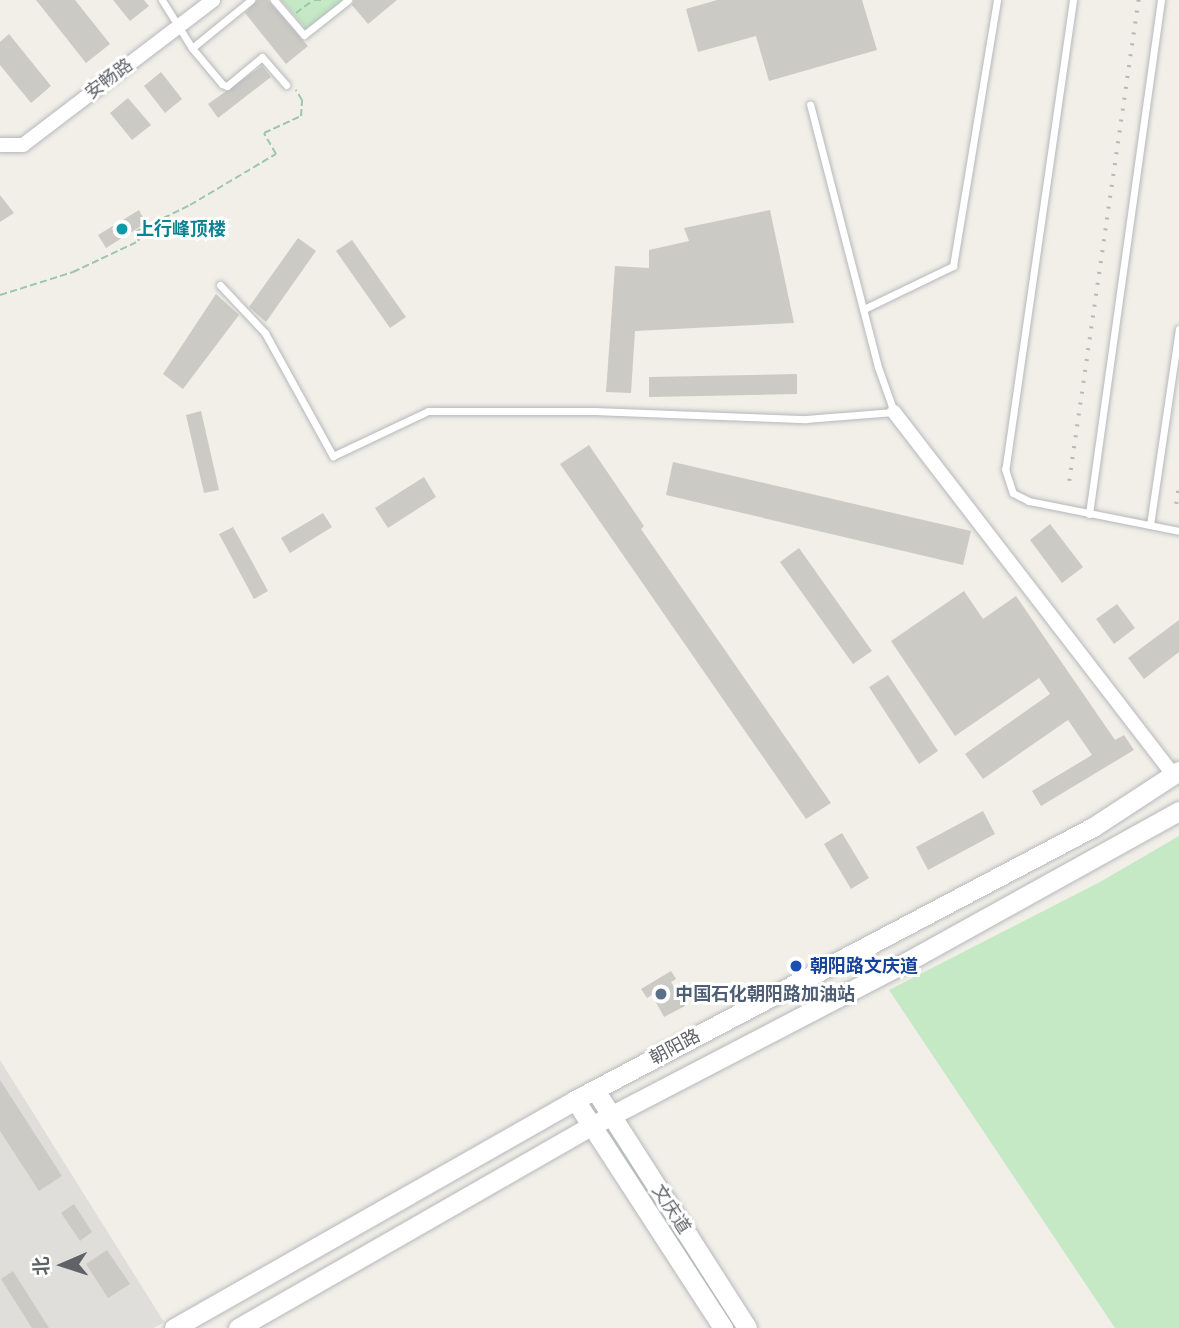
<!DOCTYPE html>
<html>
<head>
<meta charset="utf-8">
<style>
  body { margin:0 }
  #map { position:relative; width:1179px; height:1328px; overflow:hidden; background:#f1efe8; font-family:Signika,"Noto Sans SC",sans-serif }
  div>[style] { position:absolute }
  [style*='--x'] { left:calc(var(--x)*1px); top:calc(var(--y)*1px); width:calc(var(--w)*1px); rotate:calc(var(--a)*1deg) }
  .industrial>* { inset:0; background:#e0deda }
  .green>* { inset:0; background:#c5e8c5 }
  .building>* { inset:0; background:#cccac5 }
  .path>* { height:2px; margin-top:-1px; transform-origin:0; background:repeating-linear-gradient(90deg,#9cc7a9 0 7px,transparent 0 10.5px) }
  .roads { filter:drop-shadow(0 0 2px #b5b8bc) drop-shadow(0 0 2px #b5b8bc) }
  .lane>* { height:7px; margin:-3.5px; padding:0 3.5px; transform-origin:3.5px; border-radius:3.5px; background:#fff }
  .street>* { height:14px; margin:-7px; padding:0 7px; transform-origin:7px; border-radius:7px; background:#fff }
  .secondary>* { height:19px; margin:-9.5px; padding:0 9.5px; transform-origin:9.5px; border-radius:9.5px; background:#fff }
  .rail>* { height:3.5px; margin-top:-1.75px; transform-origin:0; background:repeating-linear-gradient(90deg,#b6b7b8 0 2px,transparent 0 11px) }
  .dots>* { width:19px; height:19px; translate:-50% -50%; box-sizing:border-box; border:4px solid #fff; border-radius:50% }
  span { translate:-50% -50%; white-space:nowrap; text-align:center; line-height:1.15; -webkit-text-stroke:6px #fff; paint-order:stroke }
  .street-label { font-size:18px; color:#5f6368 }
  .culture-label { font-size:18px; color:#0d838f; font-weight:700 }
  .left { translate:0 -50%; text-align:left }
  .transit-label { font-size:18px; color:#164399; font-weight:700 }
  .service-label { font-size:18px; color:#4e5e75; font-weight:700 }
  .north { position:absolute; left:28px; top:1230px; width:70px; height:70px; -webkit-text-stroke:5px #fff; paint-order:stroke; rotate:267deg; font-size:19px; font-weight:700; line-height:28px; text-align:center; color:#5f6368 }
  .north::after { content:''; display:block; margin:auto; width:24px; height:32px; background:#5f6368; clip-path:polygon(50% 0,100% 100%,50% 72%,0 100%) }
</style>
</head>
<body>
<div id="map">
  <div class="industrial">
    <div style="clip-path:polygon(0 1060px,164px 1322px,154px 1328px,0 1328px)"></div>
  </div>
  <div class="green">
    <div style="clip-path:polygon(281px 0,344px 0,306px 29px)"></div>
    <div style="clip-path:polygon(1179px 836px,1179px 1328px,1115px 1328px,889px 990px,1100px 882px)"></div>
  </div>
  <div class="building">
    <div style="clip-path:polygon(36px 0,75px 0,110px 44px,86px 63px)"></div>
    <div style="clip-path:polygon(113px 0,144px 0,149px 6px,130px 21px)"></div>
    <div style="clip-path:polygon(257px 0,268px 0,308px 46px,286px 64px,245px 13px)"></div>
    <div style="clip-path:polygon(354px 0,397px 0,368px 24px,352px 5px)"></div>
    <div style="clip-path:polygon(717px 0,862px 0,877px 50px,769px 81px,756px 36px,698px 52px,686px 9px)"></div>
    <div style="clip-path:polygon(9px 34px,51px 86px,31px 103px,0 65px,0 42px)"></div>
    <div style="clip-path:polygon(262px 66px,271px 77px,218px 118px,208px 104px)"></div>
    <div style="clip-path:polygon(161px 72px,182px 99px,165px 113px,144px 86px)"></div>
    <div style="clip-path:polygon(128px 98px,151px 125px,132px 140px,110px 113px)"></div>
    <div style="clip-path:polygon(0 195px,14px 213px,0 222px)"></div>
    <div style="clip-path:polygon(139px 210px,146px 223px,106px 248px,98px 235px)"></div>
    <div style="clip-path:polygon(770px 210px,794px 323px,635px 331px,631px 393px,606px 392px,615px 266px,649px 268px,649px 250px,689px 241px,684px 228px)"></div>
    <div style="clip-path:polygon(298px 238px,316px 251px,266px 322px,249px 307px)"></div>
    <div style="clip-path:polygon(352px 240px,406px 317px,390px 328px,336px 251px)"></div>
    <div style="clip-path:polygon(216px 294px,239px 315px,183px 389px,163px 374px)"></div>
    <div style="clip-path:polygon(797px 374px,797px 394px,649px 397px,649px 377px)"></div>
    <div style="clip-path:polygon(201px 411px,219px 490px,204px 493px,186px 415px)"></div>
    <div style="clip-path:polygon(589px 445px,644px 526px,641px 529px,831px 803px,806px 819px,560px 464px)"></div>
    <div style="clip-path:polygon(673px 462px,971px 531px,963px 565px,666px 495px)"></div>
    <div style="clip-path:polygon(424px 477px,436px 497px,388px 528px,375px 508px)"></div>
    <div style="clip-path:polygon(323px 513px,332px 527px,290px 553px,281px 538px)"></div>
    <div style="clip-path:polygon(1050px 524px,1083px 567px,1062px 583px,1030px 540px)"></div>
    <div style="clip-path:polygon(233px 527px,268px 591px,254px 599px,219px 534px)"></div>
    <div style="clip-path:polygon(799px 548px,872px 651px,853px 664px,780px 562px)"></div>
    <div style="clip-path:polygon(964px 591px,983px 619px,1016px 596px,1115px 740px,1124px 735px,1134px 750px,1041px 806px,1032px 791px,1092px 755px,1068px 720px,983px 779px,965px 754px,1050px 694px,1039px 678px,955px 736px,891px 641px)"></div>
    <div style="clip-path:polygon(1117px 604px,1135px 628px,1114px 644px,1096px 619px)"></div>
    <div style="clip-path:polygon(1179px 620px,1179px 652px,1144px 679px,1128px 658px)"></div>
    <div style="clip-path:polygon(888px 675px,938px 751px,919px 764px,869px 687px)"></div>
    <div style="clip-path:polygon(983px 811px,995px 834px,928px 870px,916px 847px)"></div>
    <div style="clip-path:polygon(842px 833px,869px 878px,851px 889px,824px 844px)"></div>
    <div style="clip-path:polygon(671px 971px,676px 979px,671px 982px,685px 1006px,664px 1017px,652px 995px,647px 998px,641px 989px)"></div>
    <div style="clip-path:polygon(0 1080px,62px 1176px,39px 1191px,0 1131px)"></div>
    <div style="clip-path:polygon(74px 1204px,92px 1232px,80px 1241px,61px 1213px)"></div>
    <div style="clip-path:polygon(107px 1250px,130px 1284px,108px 1298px,86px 1264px)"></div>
    <div style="clip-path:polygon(13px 1271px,49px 1328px,32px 1328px,1px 1279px)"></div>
  </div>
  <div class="path">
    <div style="--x:314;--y:0;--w:10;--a:0"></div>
    <div style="--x:296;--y:13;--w:21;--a:-37"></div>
    <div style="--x:0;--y:295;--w:77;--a:-17.5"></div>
    <div style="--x:73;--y:272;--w:73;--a:-25.2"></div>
    <div style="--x:139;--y:241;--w:10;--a:-114"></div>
    <div style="--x:135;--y:232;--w:61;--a:-26.1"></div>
    <div style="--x:190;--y:205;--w:100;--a:-30.7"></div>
    <div style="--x:276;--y:154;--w:24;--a:-120"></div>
    <div style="--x:264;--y:133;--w:41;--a:-24.7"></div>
    <div style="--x:301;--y:116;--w:16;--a:-86"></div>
    <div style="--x:302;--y:100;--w:12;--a:-121"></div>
  </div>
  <div class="roads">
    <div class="lane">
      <div style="--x:162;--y:0;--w:57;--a:58"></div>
      <div style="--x:192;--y:48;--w:47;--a:50.2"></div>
      <div style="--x:222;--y:84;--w:5;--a:22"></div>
      <div style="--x:227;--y:86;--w:45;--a:-39.6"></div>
      <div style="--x:262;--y:57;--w:37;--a:49"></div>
      <div style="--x:274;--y:0;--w:46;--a:49.4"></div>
      <div style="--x:304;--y:35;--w:56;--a:-38.5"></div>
      <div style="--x:1073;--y:0;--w:474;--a:98.2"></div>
      <div style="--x:1005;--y:469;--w:25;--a:72"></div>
      <div style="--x:1013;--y:493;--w:18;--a:27"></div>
      <div style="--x:1029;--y:501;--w:153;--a:11.3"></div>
      <div style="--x:192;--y:48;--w:76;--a:-39.1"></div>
      <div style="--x:220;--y:285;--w:66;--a:46.8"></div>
      <div style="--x:265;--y:333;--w:141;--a:61.1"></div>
      <div style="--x:333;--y:456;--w:105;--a:-25.3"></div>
      <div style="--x:428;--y:411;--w:166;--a:0"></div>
      <div style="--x:594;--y:411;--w:212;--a:2.2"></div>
      <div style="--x:806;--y:419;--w:88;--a:-4.5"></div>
      <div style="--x:894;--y:412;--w:48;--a:-109.6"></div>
      <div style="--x:878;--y:367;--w:271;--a:-104.5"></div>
      <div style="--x:864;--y:309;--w:99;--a:-25.8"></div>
      <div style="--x:953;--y:266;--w:270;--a:-80.6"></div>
      <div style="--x:1089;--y:514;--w:519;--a:-82.03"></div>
      <div style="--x:1150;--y:525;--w:198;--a:-81.6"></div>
    </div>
    <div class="street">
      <div style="--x:0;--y:145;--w:23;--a:0"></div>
      <div style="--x:23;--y:145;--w:239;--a:-37.3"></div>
      <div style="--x:894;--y:412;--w:458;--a:52.4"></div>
    </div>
    <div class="secondary">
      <div style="--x:595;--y:1090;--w:282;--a:57.4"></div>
      <div style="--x:575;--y:1100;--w:272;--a:57"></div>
      <div style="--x:174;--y:1328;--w:461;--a:-29.6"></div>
      <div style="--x:575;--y:1100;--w:586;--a:-27.79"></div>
      <div style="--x:1093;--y:827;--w:103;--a:-33.1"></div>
      <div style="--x:238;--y:1328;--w:409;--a:-29.8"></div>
      <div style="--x:593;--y:1125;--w:347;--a:-27.5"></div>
      <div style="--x:901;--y:965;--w:318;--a:-29"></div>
    </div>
  </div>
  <div class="rail">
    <div style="--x:1069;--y:481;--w:486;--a:-81.8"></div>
    <div style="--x:1176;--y:504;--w:21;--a:-82"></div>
  </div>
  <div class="dots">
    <div style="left:122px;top:229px;background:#0f9aa8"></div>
    <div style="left:796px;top:966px;background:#1a4fb4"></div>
    <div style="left:661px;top:994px;background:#5c6f8a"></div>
  </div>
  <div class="street-label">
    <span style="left:109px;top:79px;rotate:-37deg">安畅路</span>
    <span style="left:675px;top:1047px;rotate:-28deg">朝阳路</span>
    <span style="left:671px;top:1209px;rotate:57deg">文庆道</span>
  </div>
  <div class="culture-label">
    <span class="left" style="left:136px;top:229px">上行峰顶楼</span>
  </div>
  <div class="transit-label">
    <span class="left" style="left:810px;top:966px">朝阳路文庆道</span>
  </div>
  <div class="service-label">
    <span class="left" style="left:675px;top:994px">中国石化朝阳路加油站</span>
  </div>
  <div class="north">北</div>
</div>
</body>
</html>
